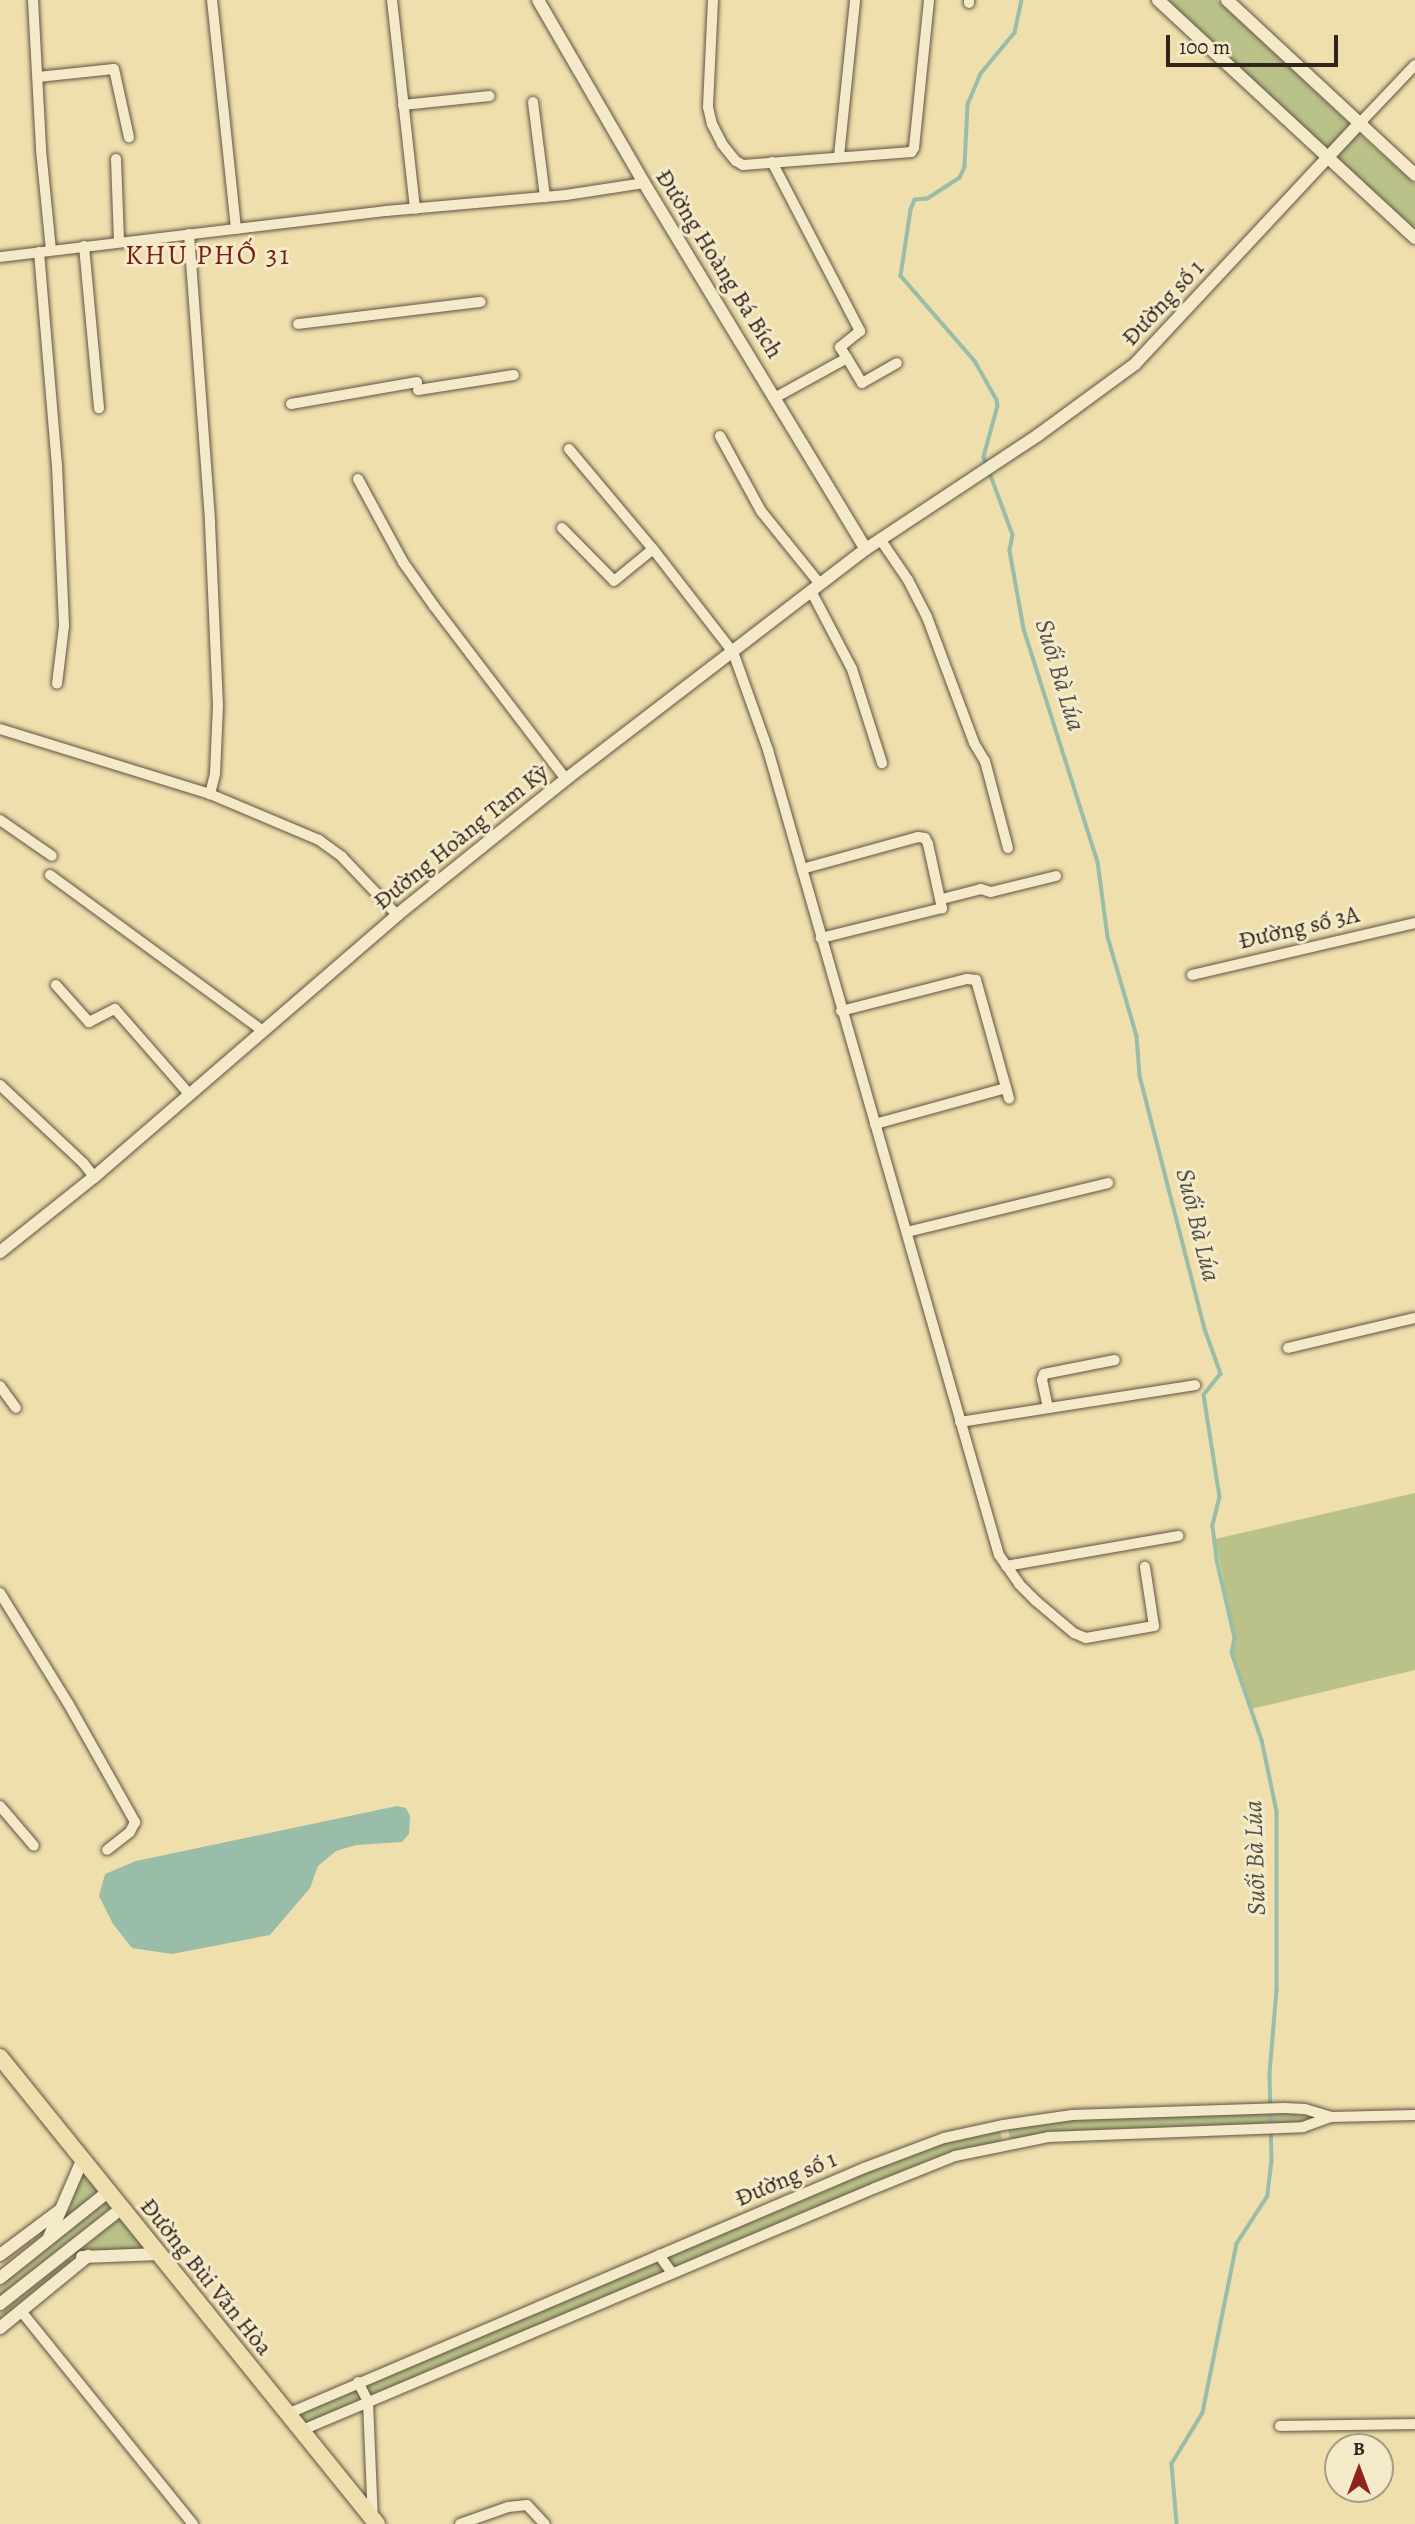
<!DOCTYPE html>
<html>
<head>
<meta charset="utf-8">
<style>
  body { margin:0 }
  #map { position:relative; width:1415px; height:2524px; overflow:hidden; background:#eedfad; font-family:Alegreya,serif }
  div>[style] { position:absolute }
  [style*='--x'] { left:calc(var(--x)*1px); top:calc(var(--y)*1px); width:calc(var(--w)*1px); rotate:calc(var(--a)*1deg) }
  .green>* { inset:0; background:#bac189 }
  .water>* { inset:0; background:#99bda9 }
  .stream>* { height:3.5px; margin:-1.75px; padding:0 1.75px; transform-origin:1.75px; border-radius:1.75px; background:#99bda9 }
  .roads { filter:drop-shadow(0 0 2px #605342) drop-shadow(0 0 2px #605342) }
  .minor>* { height:10px; margin:-5px; padding:0 5px; transform-origin:5px; border-radius:5px; background:#f4eaca }
  .tertiary>* { height:12px; margin:-6px; padding:0 6px; transform-origin:6px; border-radius:6px; background:#f4eaca }
  .primary>* { height:16px; margin:-8px; padding:0 8px; transform-origin:8px; border-radius:8px; background:#eedfad }
  span { translate:-50% -50%; white-space:nowrap; text-align:center; line-height:1.15; -webkit-text-stroke:6px #f4eaca; paint-order:stroke }
  .street-label { font-size:24px; color:#31241f }
  .water-label { font-size:26px; color:#505248; font-style:italic }
  .quarter-label { font-size:28px; color:#7a1f14; letter-spacing:2px }
  .north { position:absolute; left:1324px; top:2433px; width:70px; height:70px; box-sizing:border-box; background:#f4eaca; border:2px solid #a69b86; border-radius:50%; rotate:0deg; font-size:19px; font-weight:700; line-height:28px; text-align:center; color:#31241f }
  .north::after { content:''; display:block; margin:auto; width:24px; height:32px; background:#8f2418; clip-path:polygon(50% 0,100% 100%,50% 72%,0 100%) }
  .scale { position:absolute; left:1166px; top:35px; width:172px; height:32px; box-sizing:border-box; border:4px solid #31241f; border-top:0; padding-left:9px; font-size:21px; line-height:24px; white-space:nowrap; color:#31241f; -webkit-text-stroke:5px #f4eaca; paint-order:stroke }
</style>
</head>
<body>
<div id="map">
  <div class="green">
    <div style="clip-path:polygon(1168px 0,1217px 0,1352px 126px,1330px 152px)"></div>
    <div style="clip-path:polygon(1357px 132px,1415px 184px,1415px 229px,1336px 157px)"></div>
    <div style="clip-path:polygon(1415px 1493px,1415px 1670px,1251px 1709px,1232px 1653px,1235px 1638px,1215px 1539px)"></div>
    <div style="clip-path:polygon(1284px 2112px,1318px 2118px,1303px 2123px,1085px 2130px,1010px 2139px,1008px 2128px,1072px 2119px)"></div>
    <div style="clip-path:polygon(1000px 2129px,1002px 2141px,921px 2164px,673px 2268px,665px 2256px,797px 2203px,866px 2172px,945px 2142px)"></div>
    <div style="clip-path:polygon(84px 2171px,99px 2190px,59px 2223px,67px 2213px)"></div>
    <div style="clip-path:polygon(108px 2200px,112px 2207px,0 2296px,0 2286px)"></div>
    <div style="clip-path:polygon(121px 2217px,146px 2248px,77px 2253px)"></div>
    <div style="clip-path:polygon(67px 2260px,73px 2260px,0 2319px,0 2313px)"></div>
    <div style="clip-path:polygon(657px 2260px,666px 2271px,370px 2397px,363px 2384px)"></div>
    <div style="clip-path:polygon(356px 2387px,362px 2400px,304px 2425px,295px 2414px)"></div>
  </div>
  <div class="water">
    <div style="clip-path:polygon(397px 1806px,406px 1808px,410px 1816px,409px 1834px,402px 1842px,356px 1845px,336px 1851px,318px 1866px,310px 1888px,270px 1935px,172px 1954px,132px 1948px,113px 1924px,99px 1896px,105px 1874px,136px 1861px)"></div>
  </div>
  <div class="stream">
    <div style="--x:1022;--y:0;--w:34;--a:102"></div>
    <div style="--x:1015;--y:33;--w:53;--a:129.7"></div>
    <div style="--x:981;--y:74;--w:34;--a:113"></div>
    <div style="--x:968;--y:105;--w:62;--a:92.8"></div>
    <div style="--x:965;--y:167;--w:12;--a:114"></div>
    <div style="--x:960;--y:178;--w:38;--a:147"></div>
    <div style="--x:928;--y:199;--w:13;--a:176"></div>
    <div style="--x:915;--y:200;--w:11;--a:112"></div>
    <div style="--x:911;--y:210;--w:67;--a:98.6"></div>
    <div style="--x:901;--y:276;--w:113;--a:49"></div>
    <div style="--x:975;--y:361;--w:45;--a:60.6"></div>
    <div style="--x:997;--y:400;--w:6;--a:81"></div>
    <div style="--x:998;--y:406;--w:53;--a:105.4"></div>
    <div style="--x:984;--y:457;--w:83;--a:69.6"></div>
    <div style="--x:1013;--y:535;--w:16;--a:101"></div>
    <div style="--x:1010;--y:551;--w:79;--a:79.8"></div>
    <div style="--x:1024;--y:629;--w:244;--a:72.4"></div>
    <div style="--x:1098;--y:862;--w:76;--a:82.4"></div>
    <div style="--x:1108;--y:937;--w:103;--a:73.7"></div>
    <div style="--x:1137;--y:1036;--w:40;--a:85.7"></div>
    <div style="--x:1140;--y:1076;--w:261;--a:75.6"></div>
    <div style="--x:1205;--y:1329;--w:48;--a:70.4"></div>
    <div style="--x:1221;--y:1374;--w:27;--a:129"></div>
    <div style="--x:1204;--y:1395;--w:103;--a:81.1"></div>
    <div style="--x:1220;--y:1497;--w:30;--a:104"></div>
    <div style="--x:1213;--y:1526;--w:34;--a:83"></div>
    <div style="--x:1217;--y:1560;--w:80;--a:77"></div>
    <div style="--x:1235;--y:1638;--w:15;--a:101"></div>
    <div style="--x:1232;--y:1653;--w:92;--a:71"></div>
    <div style="--x:1262;--y:1740;--w:74;--a:78.2"></div>
    <div style="--x:1277;--y:1812;--w:178;--a:90"></div>
    <div style="--x:1277;--y:1990;--w:84;--a:94.8"></div>
    <div style="--x:1270;--y:2074;--w:87;--a:88.7"></div>
    <div style="--x:1272;--y:2161;--w:35;--a:97"></div>
    <div style="--x:1268;--y:2196;--w:57;--a:122.9"></div>
    <div style="--x:1237;--y:2244;--w:172;--a:101.4"></div>
    <div style="--x:1203;--y:2413;--w:60;--a:121.3"></div>
    <div style="--x:1172;--y:2464;--w:60;--a:85.2"></div>
  </div>
  <div class="roads">
    <div class="minor">
      <div style="--x:33;--y:0;--w:150;--a:86.9"></div>
      <div style="--x:41;--y:150;--w:100;--a:84.3"></div>
      <div style="--x:212;--y:0;--w:230;--a:84"></div>
      <div style="--x:392;--y:0;--w:210;--a:83.7"></div>
      <div style="--x:713;--y:0;--w:107;--a:92.7"></div>
      <div style="--x:708;--y:107;--w:17;--a:77"></div>
      <div style="--x:712;--y:124;--w:22;--a:63"></div>
      <div style="--x:722;--y:144;--w:22;--a:51"></div>
      <div style="--x:736;--y:161;--w:8;--a:30"></div>
      <div style="--x:743;--y:165;--w:169;--a:-4.4"></div>
      <div style="--x:911;--y:152;--w:5;--a:-53"></div>
      <div style="--x:914;--y:148;--w:149;--a:-84.2"></div>
      <div style="--x:969;--y:3;--w:3;--a:-90"></div>
      <div style="--x:38;--y:77;--w:76;--a:-6"></div>
      <div style="--x:114;--y:69;--w:70;--a:77.6"></div>
      <div style="--x:533;--y:102;--w:96;--a:82.8"></div>
      <div style="--x:403;--y:105;--w:87;--a:-5.9"></div>
      <div style="--x:1359;--y:124;--w:81;--a:-46.5"></div>
      <div style="--x:839;--y:156;--w:157;--a:-84.1"></div>
      <div style="--x:116;--y:159;--w:83;--a:87.9"></div>
      <div style="--x:772;--y:162;--w:191;--a:62.5"></div>
      <div style="--x:860;--y:331;--w:26;--a:141"></div>
      <div style="--x:840;--y:347;--w:13;--a:58"></div>
      <div style="--x:847;--y:358;--w:81;--a:151.2"></div>
      <div style="--x:189;--y:234;--w:290;--a:85.8"></div>
      <div style="--x:210;--y:523;--w:182;--a:87.5"></div>
      <div style="--x:218;--y:705;--w:69;--a:92.5"></div>
      <div style="--x:215;--y:774;--w:21;--a:104"></div>
      <div style="--x:84;--y:246;--w:163;--a:84.7"></div>
      <div style="--x:39;--y:252;--w:214;--a:85.2"></div>
      <div style="--x:57;--y:465;--w:161;--a:87.5"></div>
      <div style="--x:64;--y:626;--w:58;--a:96.9"></div>
      <div style="--x:0;--y:257;--w:389;--a:-6.8"></div>
      <div style="--x:386;--y:211;--w:181;--a:-5.1"></div>
      <div style="--x:566;--y:195;--w:79;--a:-8.7"></div>
      <div style="--x:298;--y:324;--w:184;--a:-6.9"></div>
      <div style="--x:847;--y:358;--w:29;--a:59"></div>
      <div style="--x:862;--y:383;--w:40;--a:-29.7"></div>
      <div style="--x:418;--y:390;--w:97;--a:-8.9"></div>
      <div style="--x:291;--y:404;--w:128;--a:-9.9"></div>
      <div style="--x:720;--y:436;--w:85;--a:61.3"></div>
      <div style="--x:761;--y:511;--w:94;--a:51.1"></div>
      <div style="--x:569;--y:449;--w:131;--a:50"></div>
      <div style="--x:653;--y:549;--w:130;--a:52.2"></div>
      <div style="--x:733;--y:652;--w:104;--a:70.3"></div>
      <div style="--x:768;--y:750;--w:837;--a:73.99"></div>
      <div style="--x:999;--y:1555;--w:35;--a:55"></div>
      <div style="--x:1019;--y:1584;--w:24;--a:45"></div>
      <div style="--x:1036;--y:1601;--w:50;--a:40.1"></div>
      <div style="--x:1074;--y:1633;--w:13;--a:23"></div>
      <div style="--x:1086;--y:1638;--w:69;--a:-10"></div>
      <div style="--x:1154;--y:1626;--w:60;--a:-98.7"></div>
      <div style="--x:358;--y:479;--w:94;--a:61.5"></div>
      <div style="--x:403;--y:562;--w:54;--a:54.8"></div>
      <div style="--x:434;--y:606;--w:218;--a:52.7"></div>
      <div style="--x:562;--y:528;--w:74;--a:45.5"></div>
      <div style="--x:614;--y:581;--w:50;--a:-39.4"></div>
      <div style="--x:880;--y:539;--w:50;--a:55.7"></div>
      <div style="--x:908;--y:580;--w:42;--a:62.8"></div>
      <div style="--x:927;--y:617;--w:134;--a:69.5"></div>
      <div style="--x:974;--y:743;--w:21;--a:59"></div>
      <div style="--x:985;--y:761;--w:90;--a:75.2"></div>
      <div style="--x:811;--y:591;--w:88;--a:62.3"></div>
      <div style="--x:852;--y:669;--w:99;--a:72.3"></div>
      <div style="--x:0;--y:729;--w:220;--a:17.2"></div>
      <div style="--x:210;--y:794;--w:118;--a:22.9"></div>
      <div style="--x:319;--y:840;--w:29;--a:36"></div>
      <div style="--x:342;--y:857;--w:80;--a:46.5"></div>
      <div style="--x:0;--y:820;--w:63;--a:34.7"></div>
      <div style="--x:802;--y:869;--w:120;--a:-15.4"></div>
      <div style="--x:918;--y:837;--w:7;--a:8"></div>
      <div style="--x:925;--y:838;--w:7;--a:63"></div>
      <div style="--x:928;--y:844;--w:66;--a:77.7"></div>
      <div style="--x:942;--y:908;--w:125;--a:166.1"></div>
      <div style="--x:50;--y:875;--w:264;--a:36.2"></div>
      <div style="--x:942;--y:899;--w:40;--a:-14.4"></div>
      <div style="--x:981;--y:889;--w:10;--a:17"></div>
      <div style="--x:991;--y:892;--w:67;--a:-13.8"></div>
      <div style="--x:1192;--y:975;--w:229;--a:-13.1"></div>
      <div style="--x:56;--y:985;--w:50;--a:48.3"></div>
      <div style="--x:89;--y:1022;--w:29;--a:-27"></div>
      <div style="--x:115;--y:1009;--w:114;--a:48.9"></div>
      <div style="--x:841;--y:1011;--w:130;--a:-14.3"></div>
      <div style="--x:967;--y:979;--w:9;--a:6"></div>
      <div style="--x:976;--y:980;--w:123;--a:74.4"></div>
      <div style="--x:0;--y:1085;--w:115;--a:43.2"></div>
      <div style="--x:84;--y:1164;--w:16;--a:52"></div>
      <div style="--x:875;--y:1124;--w:136;--a:-15.4"></div>
      <div style="--x:907;--y:1232;--w:207;--a:-13.7"></div>
      <div style="--x:1288;--y:1348;--w:130;--a:-13.3"></div>
      <div style="--x:0;--y:1386;--w:27;--a:54"></div>
      <div style="--x:1048;--y:1408;--w:29;--a:-102"></div>
      <div style="--x:1042;--y:1380;--w:6;--a:-72"></div>
      <div style="--x:1044;--y:1374;--w:72;--a:-11.2"></div>
      <div style="--x:960;--y:1422;--w:238;--a:-8.9"></div>
      <div style="--x:1006;--y:1566;--w:175;--a:-9.9"></div>
      <div style="--x:0;--y:1593;--w:129;--a:58.3"></div>
      <div style="--x:68;--y:1703;--w:137;--a:60.6"></div>
      <div style="--x:135;--y:1822;--w:11;--a:117"></div>
      <div style="--x:130;--y:1832;--w:29;--a:142"></div>
      <div style="--x:0;--y:1806;--w:52;--a:49.6"></div>
      <div style="--x:659;--y:2255;--w:22;--a:54"></div>
      <div style="--x:21;--y:2311;--w:274;--a:51.1"></div>
      <div style="--x:358;--y:2382;--w:22;--a:63"></div>
      <div style="--x:368;--y:2402;--w:117;--a:87.6"></div>
      <div style="--x:287;--y:2414;--w:627;--a:-23.09"></div>
      <div style="--x:864;--y:2168;--w:85;--a:-20.6"></div>
      <div style="--x:944;--y:2138;--w:60;--a:-12.4"></div>
      <div style="--x:1003;--y:2125;--w:70;--a:-8.2"></div>
      <div style="--x:1072;--y:2115;--w:212;--a:-1.9"></div>
      <div style="--x:1284;--y:2108;--w:21;--a:3"></div>
      <div style="--x:1305;--y:2109;--w:27;--a:17"></div>
      <div style="--x:1280;--y:2426;--w:135;--a:-0.8"></div>
      <div style="--x:300;--y:2431;--w:624;--a:-22.91"></div>
      <div style="--x:875;--y:2188;--w:86;--a:-21.8"></div>
      <div style="--x:955;--y:2156;--w:95;--a:-11.5"></div>
      <div style="--x:1048;--y:2137;--w:255;--a:-2.2"></div>
      <div style="--x:1303;--y:2127;--w:30;--a:-20"></div>
      <div style="--x:1331;--y:2117;--w:84;--a:-1.4"></div>
      <div style="--x:460;--y:2524;--w:51;--a:-19.5"></div>
      <div style="--x:508;--y:2507;--w:19;--a:-6"></div>
      <div style="--x:527;--y:2505;--w:26;--a:47"></div>
    </div>
    <div class="tertiary">
      <div style="--x:538;--y:0;--w:211;--a:59.9"></div>
      <div style="--x:644;--y:183;--w:428;--a:58.8"></div>
      <div style="--x:1158;--y:0;--w:350;--a:42.8"></div>
      <div style="--x:1227;--y:0;--w:257;--a:42.9"></div>
      <div style="--x:0;--y:1252;--w:120;--a:-38.6"></div>
      <div style="--x:94;--y:1177;--w:401;--a:-40.8"></div>
      <div style="--x:397;--y:915;--w:217;--a:-38.8"></div>
      <div style="--x:566;--y:779;--w:378;--a:-37.5"></div>
      <div style="--x:866;--y:549;--w:206;--a:-33.5"></div>
      <div style="--x:1038;--y:435;--w:120;--a:-36.2"></div>
      <div style="--x:1135;--y:364;--w:328;--a:-47"></div>
      <div style="--x:49;--y:2237;--w:86;--a:-66.7"></div>
      <div style="--x:0;--y:2255;--w:75;--a:-36.9"></div>
      <div style="--x:82;--y:2257;--w:77;--a:-2.2"></div>
      <div style="--x:0;--y:2278;--w:139;--a:-38.6"></div>
      <div style="--x:0;--y:2304;--w:155;--a:-38.2"></div>
      <div style="--x:0;--y:2328;--w:114;--a:-39.3"></div>
    </div>
    <div class="primary">
      <div style="--x:0;--y:2057;--w:600;--a:51.09"></div>
    </div>
  </div>
  <div class="street-label">
    <span style="left:719px;top:264px;rotate:58deg">Đường Hoàng Bá Bích</span>
    <span style="left:1163px;top:303px;rotate:-47deg">Đường số 1</span>
    <span style="left:461px;top:837px;rotate:-39deg">Đường Hoàng Tam Kỳ</span>
    <span style="left:1299px;top:928px;rotate:-13deg">Đường số 3A</span>
    <span style="left:786px;top:2179px;rotate:-23deg">Đường số 1</span>
    <span style="left:206px;top:2277px;rotate:51deg">Đường Bùi Văn Hòa</span>
  </div>
  <div class="water-label">
    <span style="left:1060px;top:675px;rotate:73deg">Suối Bà Lúa</span>
    <span style="left:1198px;top:1225px;rotate:76deg">Suối Bà Lúa</span>
    <span style="left:1255px;top:1858px;rotate:-92deg">Suối Bà Lúa</span>
  </div>
  <div class="quarter-label">
    <span style="left:208px;top:255px">KHU PHỐ 31</span>
  </div>
  <div class="north">B</div>
  <div class="scale">100 m</div>
</div>
</body>
</html>
